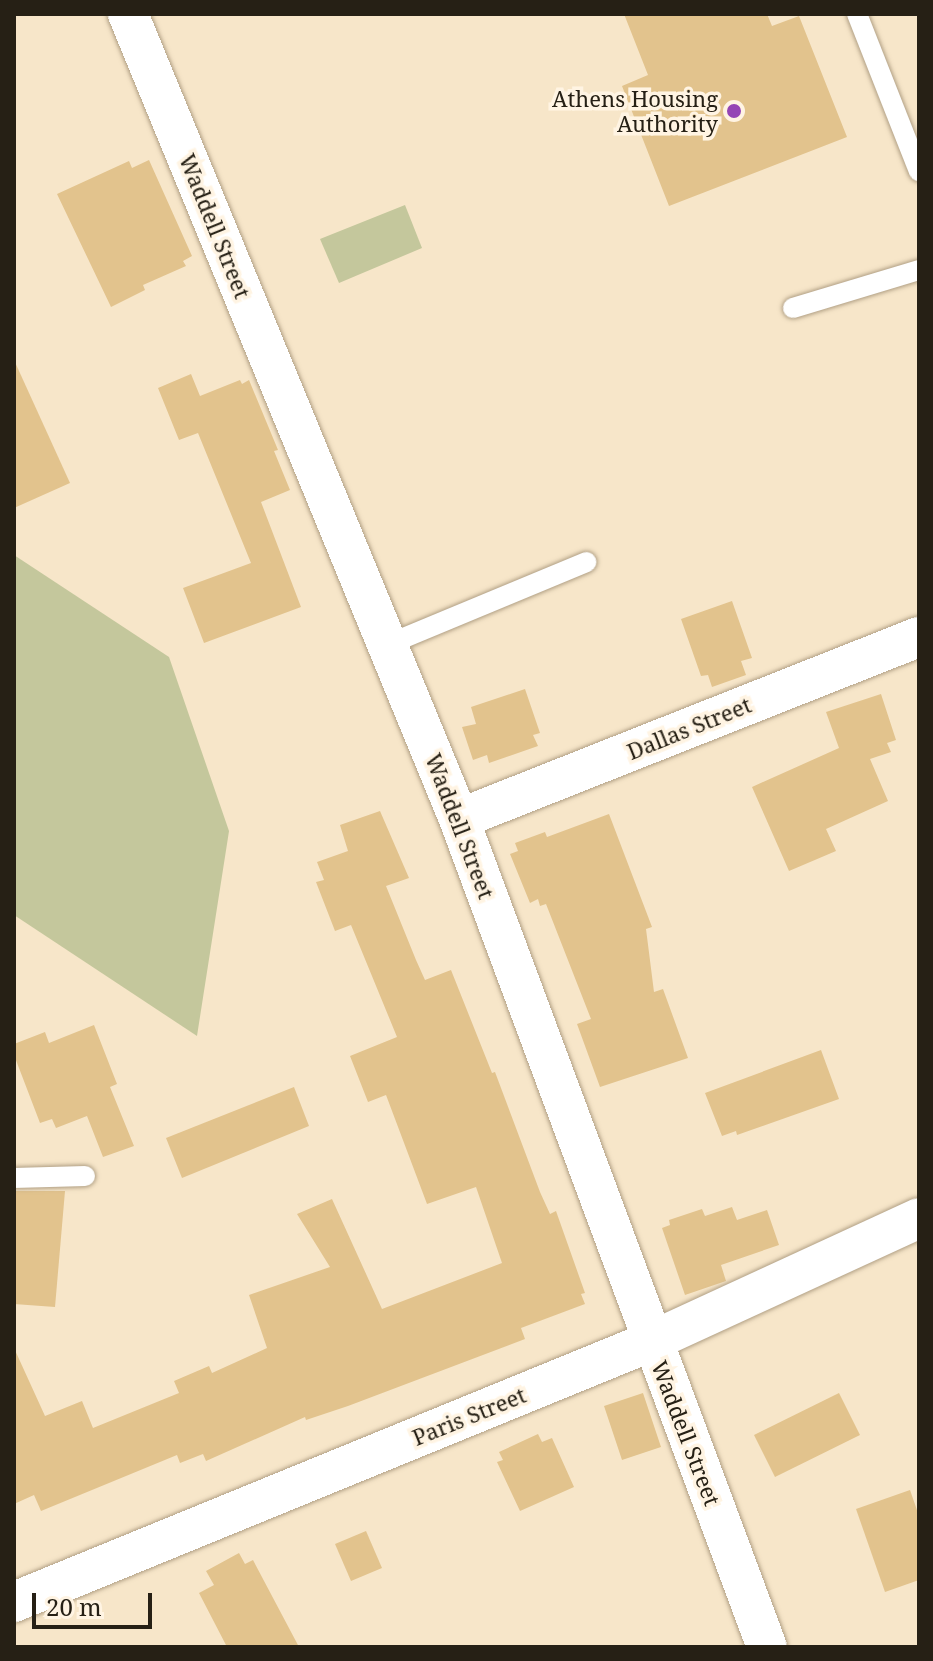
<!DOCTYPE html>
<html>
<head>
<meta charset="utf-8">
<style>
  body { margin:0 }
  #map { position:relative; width:933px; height:1661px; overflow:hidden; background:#f7e6c9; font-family:"Noto Serif",serif }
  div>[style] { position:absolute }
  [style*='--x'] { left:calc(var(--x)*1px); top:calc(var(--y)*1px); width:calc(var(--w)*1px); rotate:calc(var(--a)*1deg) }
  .green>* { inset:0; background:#c4c79c }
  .building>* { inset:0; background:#e2c38d }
  .roads { filter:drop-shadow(0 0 2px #b1a085) drop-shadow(0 0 2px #b1a085) }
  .service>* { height:20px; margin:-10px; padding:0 10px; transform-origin:10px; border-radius:10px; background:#fff }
  .minor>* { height:40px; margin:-20px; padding:0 20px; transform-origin:20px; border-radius:20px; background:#fff }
  .dots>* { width:22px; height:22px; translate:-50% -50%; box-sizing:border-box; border:4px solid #fff4e3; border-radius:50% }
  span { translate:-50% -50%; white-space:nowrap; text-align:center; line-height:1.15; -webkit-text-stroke:7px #fff4e3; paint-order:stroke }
  .poi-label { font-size:22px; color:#262015 }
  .right { translate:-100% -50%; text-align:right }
  .street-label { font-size:22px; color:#262015 }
  .frame { position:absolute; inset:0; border:16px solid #262015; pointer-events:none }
  .scale { position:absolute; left:32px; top:1593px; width:120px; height:36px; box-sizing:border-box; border:4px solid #262015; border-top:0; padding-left:10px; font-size:24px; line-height:28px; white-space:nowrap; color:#262015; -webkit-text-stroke:6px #fff4e3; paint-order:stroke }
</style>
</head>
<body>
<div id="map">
  <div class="green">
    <div style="clip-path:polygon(405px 205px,422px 248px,339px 283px,320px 239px)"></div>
    <div style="clip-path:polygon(14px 555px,169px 657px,229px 831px,197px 1036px,14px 915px)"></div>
  </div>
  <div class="building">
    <div style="clip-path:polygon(624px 14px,767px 14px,772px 26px,799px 16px,847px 137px,669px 206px,622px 86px,648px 75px)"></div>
    <div style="clip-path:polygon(149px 160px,192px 256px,183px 261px,186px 266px,143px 285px,145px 290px,111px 307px,57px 194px,129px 161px,132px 168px)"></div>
    <div style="clip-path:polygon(14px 360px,70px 483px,14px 508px)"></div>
    <div style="clip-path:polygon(191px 374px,200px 396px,240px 380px,242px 384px,249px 380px,278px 450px,274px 451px,290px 490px,261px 502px,301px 607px,204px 643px,183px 588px,251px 563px,198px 433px,179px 440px,158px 388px)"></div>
    <div style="clip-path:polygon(732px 601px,752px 658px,741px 661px,746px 675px,712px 687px,708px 675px,701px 676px,681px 619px)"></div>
    <div style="clip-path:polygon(525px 689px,540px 733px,533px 735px,538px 746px,489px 763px,487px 755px,473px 760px,462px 727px,476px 724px,471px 707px)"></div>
    <div style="clip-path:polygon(881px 694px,896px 740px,887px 743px,891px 752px,870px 759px,888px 801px,826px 829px,836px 851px,789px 871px,752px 787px,839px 748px,826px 712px)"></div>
    <div style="clip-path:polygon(380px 811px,409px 878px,386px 886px,416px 960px,425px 980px,451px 970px,492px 1073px,495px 1072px,540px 1192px,550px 1214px,556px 1211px,585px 1293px,581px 1294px,585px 1304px,521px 1328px,525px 1339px,348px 1406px,306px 1420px,305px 1417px,206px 1461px,203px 1454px,180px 1463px,177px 1455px,41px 1511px,34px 1495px,14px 1504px,14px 1348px,45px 1416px,82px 1401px,93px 1428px,179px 1393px,174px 1381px,209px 1366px,212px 1373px,267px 1348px,249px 1295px,330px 1267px,297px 1214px,332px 1199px,382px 1309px,502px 1263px,476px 1187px,427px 1204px,386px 1095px,368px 1102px,350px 1056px,397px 1037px,351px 925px,335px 931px,316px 882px,324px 880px,317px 862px,348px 851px,340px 825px)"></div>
    <div style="clip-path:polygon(609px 814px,652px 927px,646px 929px,654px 992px,663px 989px,688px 1058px,600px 1087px,577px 1024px,591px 1019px,546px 904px,540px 906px,538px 899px,530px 903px,510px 854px,518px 851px,515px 843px,545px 832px,547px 837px)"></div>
    <div style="clip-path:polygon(94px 1025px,117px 1084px,110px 1087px,134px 1146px,103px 1157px,87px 1116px,56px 1128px,52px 1119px,40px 1123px,14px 1055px,14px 1044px,45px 1032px,49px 1043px)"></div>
    <div style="clip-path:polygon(821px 1050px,839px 1099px,737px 1135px,736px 1131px,722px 1136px,705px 1093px)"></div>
    <div style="clip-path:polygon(294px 1087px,309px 1126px,182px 1178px,166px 1138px)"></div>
    <div style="clip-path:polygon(14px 1191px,65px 1191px,55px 1307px,14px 1304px)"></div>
    <div style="clip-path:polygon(732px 1207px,737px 1220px,767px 1210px,779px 1245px,721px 1265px,726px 1281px,685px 1295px,662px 1228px,670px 1225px,669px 1220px,702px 1209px,705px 1216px)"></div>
    <div style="clip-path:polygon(643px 1393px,661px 1447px,622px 1460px,604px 1406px)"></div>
    <div style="clip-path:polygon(839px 1393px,860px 1435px,775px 1477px,754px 1435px)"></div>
    <div style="clip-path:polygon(538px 1434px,542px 1442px,552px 1438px,574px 1487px,520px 1511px,497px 1462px,503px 1460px,499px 1452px)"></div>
    <div style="clip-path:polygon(910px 1490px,919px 1516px,919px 1580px,885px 1592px,856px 1509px)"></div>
    <div style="clip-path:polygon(366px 1531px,382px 1568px,351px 1581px,335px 1544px)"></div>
    <div style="clip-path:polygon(239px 1553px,245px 1564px,253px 1560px,299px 1647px,227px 1647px,199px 1593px,214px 1585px,206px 1571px)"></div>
  </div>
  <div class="roads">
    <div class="service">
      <div style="--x:857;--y:14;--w:169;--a:68.5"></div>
      <div style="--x:793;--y:308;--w:132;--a:-16.8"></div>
      <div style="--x:387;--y:645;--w:216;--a:-22.6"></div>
      <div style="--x:14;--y:1178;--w:71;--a:-1.6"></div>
    </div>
    <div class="minor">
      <div style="--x:128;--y:14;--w:870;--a:67.65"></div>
      <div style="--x:459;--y:819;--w:883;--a:69.6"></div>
      <div style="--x:459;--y:819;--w:495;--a:-21.6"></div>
      <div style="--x:14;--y:1602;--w:689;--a:-22.25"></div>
      <div style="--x:652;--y:1341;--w:294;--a:-24.7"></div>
    </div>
  </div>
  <div class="dots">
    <div style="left:734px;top:111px;background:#9545b5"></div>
  </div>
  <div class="poi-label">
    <span class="right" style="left:718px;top:111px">Athens Housing<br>Authority</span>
  </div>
  <div class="street-label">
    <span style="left:215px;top:226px;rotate:68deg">Waddell Street</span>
    <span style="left:689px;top:728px;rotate:-22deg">Dallas Street</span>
    <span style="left:460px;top:826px;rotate:69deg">Waddell Street</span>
    <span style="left:469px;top:1416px;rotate:-22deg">Paris Street</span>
    <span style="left:686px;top:1433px;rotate:69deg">Waddell Street</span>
  </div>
  <div class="frame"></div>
  <div class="scale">20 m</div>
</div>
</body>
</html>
